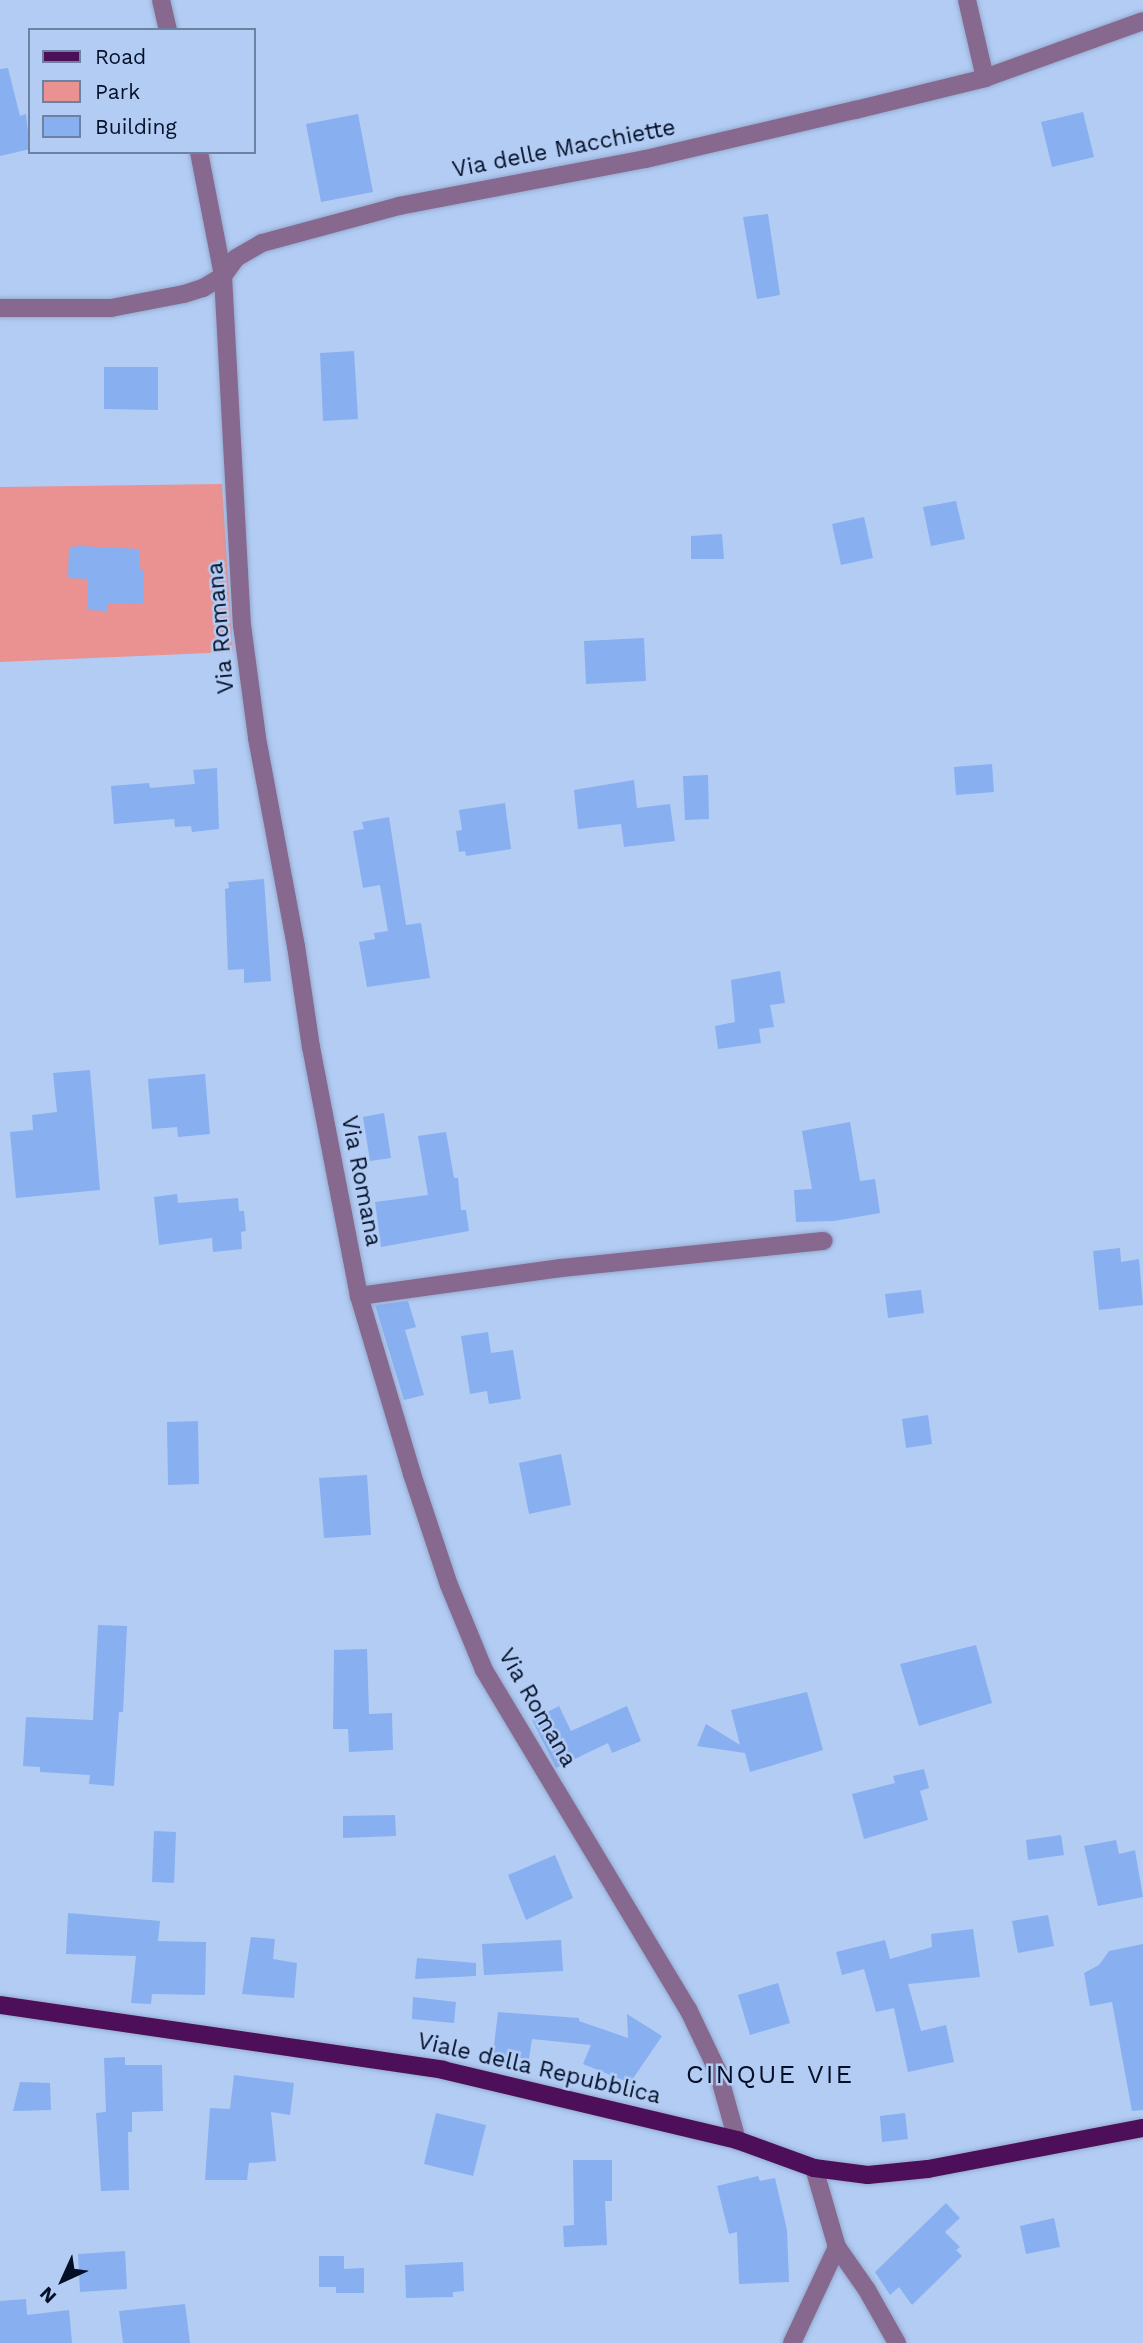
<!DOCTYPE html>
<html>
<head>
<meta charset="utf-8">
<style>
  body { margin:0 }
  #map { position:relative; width:1143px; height:2343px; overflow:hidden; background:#b3ccf4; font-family:"Work Sans",sans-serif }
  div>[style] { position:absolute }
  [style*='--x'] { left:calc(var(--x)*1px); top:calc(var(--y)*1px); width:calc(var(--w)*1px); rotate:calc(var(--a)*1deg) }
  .green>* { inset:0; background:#e99291 }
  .building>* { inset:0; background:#88aff0 }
  .roads { filter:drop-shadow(0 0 2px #94aacf) drop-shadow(0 0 2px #94aacf) }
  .minor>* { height:18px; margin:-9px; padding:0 9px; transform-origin:9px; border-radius:9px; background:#87688e }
  .major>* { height:18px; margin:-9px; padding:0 9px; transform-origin:9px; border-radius:9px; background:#4d0f59 }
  span { translate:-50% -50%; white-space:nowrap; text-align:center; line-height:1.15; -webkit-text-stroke:5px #b3ccf4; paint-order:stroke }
  .street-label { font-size:23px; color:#041027 }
  .quarter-label { font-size:26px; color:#041027; letter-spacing:2px }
  .legend { position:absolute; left:28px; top:28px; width:228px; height:126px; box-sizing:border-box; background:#b3ccf4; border:2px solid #6d81a2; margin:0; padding:9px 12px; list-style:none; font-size:21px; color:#041027 }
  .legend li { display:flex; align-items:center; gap:14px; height:35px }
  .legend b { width:35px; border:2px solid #6d81a2 }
  .north { position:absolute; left:28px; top:2245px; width:70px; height:70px; -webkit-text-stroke:5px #b3ccf4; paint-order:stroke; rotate:225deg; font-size:19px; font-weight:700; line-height:28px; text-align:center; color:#041027 }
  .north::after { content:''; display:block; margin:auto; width:24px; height:32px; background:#041027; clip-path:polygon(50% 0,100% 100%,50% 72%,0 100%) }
</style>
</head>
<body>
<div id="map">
  <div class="green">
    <div style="clip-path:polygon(222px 484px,233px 652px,0 662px,0 487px)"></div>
  </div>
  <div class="building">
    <div style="clip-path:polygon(8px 68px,20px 116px,26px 114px,30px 149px,0 156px,0 69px)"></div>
    <div style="clip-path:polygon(1083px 112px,1094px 157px,1052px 167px,1041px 122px)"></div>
    <div style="clip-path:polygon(358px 114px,373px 192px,321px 202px,306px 124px)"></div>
    <div style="clip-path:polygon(768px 214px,780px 295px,757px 299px,743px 217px)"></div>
    <div style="clip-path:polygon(354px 351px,358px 419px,323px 421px,320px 353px)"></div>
    <div style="clip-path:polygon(104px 367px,158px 367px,158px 410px,104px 409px)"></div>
    <div style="clip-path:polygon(956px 501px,965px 539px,931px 546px,923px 507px)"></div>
    <div style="clip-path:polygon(864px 517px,873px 558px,841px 565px,832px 524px)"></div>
    <div style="clip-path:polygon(722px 534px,724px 559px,691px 559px,691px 536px)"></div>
    <div style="clip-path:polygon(81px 546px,139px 549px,139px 570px,143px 570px,143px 604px,108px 603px,107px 611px,87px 610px,88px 579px,68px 578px,69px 547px)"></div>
    <div style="clip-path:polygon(644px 638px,646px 681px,586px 684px,584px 641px)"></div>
    <div style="clip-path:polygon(992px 764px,994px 792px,956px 795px,954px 767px)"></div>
    <div style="clip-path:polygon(217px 768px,219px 829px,192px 832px,191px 826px,175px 827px,174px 819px,114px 824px,111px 786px,149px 783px,150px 788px,195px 784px,193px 770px)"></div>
    <div style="clip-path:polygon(708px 775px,709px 819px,685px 820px,683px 776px)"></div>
    <div style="clip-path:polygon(634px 780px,637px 808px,670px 804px,675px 841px,624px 847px,621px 824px,578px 829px,574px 790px)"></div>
    <div style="clip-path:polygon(505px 803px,511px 849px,466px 856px,465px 851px,459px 852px,456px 831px,462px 830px,459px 810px)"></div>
    <div style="clip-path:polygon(389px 817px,406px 925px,421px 923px,430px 978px,367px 987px,359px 942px,375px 939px,374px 933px,388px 931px,380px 885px,363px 888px,353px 831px,364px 829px,362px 822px)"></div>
    <div style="clip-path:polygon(264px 879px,271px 981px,244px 983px,244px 969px,228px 970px,225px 889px,229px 888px,228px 882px)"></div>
    <div style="clip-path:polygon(780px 971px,785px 1003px,770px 1005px,774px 1027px,759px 1029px,761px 1043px,718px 1049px,715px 1026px,735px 1022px,731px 980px)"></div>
    <div style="clip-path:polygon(90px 1070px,100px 1190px,16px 1198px,10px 1132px,33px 1130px,32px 1115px,57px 1112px,53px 1073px)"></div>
    <div style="clip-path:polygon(205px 1074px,210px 1134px,178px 1137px,177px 1127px,152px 1129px,148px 1079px)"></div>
    <div style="clip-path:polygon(384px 1113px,391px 1158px,370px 1161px,363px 1117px)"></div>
    <div style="clip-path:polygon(850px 1122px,860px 1181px,875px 1179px,880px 1213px,834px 1221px,796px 1222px,794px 1190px,812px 1189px,802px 1131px)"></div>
    <div style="clip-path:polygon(446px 1132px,454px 1178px,458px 1178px,461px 1210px,466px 1210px,469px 1231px,381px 1247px,375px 1202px,428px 1195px,418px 1136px)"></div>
    <div style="clip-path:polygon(177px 1194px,178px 1203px,238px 1198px,239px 1211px,244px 1211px,246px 1231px,241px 1232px,242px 1249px,213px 1252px,212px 1238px,159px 1245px,154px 1197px)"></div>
    <div style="clip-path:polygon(1120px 1248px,1121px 1262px,1139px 1259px,1143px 1305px,1099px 1310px,1093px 1251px)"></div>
    <div style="clip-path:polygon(921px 1290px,924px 1313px,888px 1318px,885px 1294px)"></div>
    <div style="clip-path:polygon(408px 1301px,416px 1327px,405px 1330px,424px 1395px,404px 1400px,375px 1305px)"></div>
    <div style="clip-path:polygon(488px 1332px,491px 1353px,513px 1350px,521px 1399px,489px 1404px,487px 1391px,470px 1394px,461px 1336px)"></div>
    <div style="clip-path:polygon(928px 1415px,932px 1444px,906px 1448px,902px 1419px)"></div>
    <div style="clip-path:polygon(198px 1421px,199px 1484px,168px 1485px,167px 1422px)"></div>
    <div style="clip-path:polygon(561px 1454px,571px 1505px,529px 1514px,519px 1463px)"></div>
    <div style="clip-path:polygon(367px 1475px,371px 1535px,324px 1538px,319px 1478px)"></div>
    <div style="clip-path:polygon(98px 1625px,127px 1626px,123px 1712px,119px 1712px,114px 1786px,89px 1784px,90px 1775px,40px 1772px,40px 1767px,23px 1766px,26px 1717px,93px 1720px)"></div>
    <div style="clip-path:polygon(976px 1645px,992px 1703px,919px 1726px,900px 1664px)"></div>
    <div style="clip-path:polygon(367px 1649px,369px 1714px,392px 1713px,393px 1750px,349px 1752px,348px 1729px,333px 1729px,334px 1650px)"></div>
    <div style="clip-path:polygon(807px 1692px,823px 1750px,750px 1772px,745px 1753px,697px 1746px,706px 1724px,740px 1745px,731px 1710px)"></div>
    <div style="clip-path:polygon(559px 1706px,571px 1731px,627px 1706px,641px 1741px,612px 1753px,608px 1743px,556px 1768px,532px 1720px)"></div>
    <div style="clip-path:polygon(924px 1769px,929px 1788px,920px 1791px,928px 1820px,864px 1839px,852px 1794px,895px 1783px,893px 1776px)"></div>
    <div style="clip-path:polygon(395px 1815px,396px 1836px,343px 1838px,343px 1816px)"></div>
    <div style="clip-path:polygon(154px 1831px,176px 1832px,174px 1883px,152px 1882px)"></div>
    <div style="clip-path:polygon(1061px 1835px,1064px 1855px,1028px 1860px,1026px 1840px)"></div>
    <div style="clip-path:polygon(1116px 1840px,1119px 1854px,1135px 1850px,1143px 1897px,1098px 1906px,1084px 1846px)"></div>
    <div style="clip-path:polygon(555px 1855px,573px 1898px,526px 1920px,508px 1875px)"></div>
    <div style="clip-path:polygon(68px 1913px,160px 1921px,158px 1941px,206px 1942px,205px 1995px,152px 1994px,151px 2004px,131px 2003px,136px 1956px,66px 1954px)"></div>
    <div style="clip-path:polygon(1048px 1915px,1054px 1946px,1018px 1953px,1012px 1921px)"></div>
    <div style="clip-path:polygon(973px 1929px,980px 1977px,908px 1984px,921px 2031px,946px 2025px,954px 2062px,908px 2072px,894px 2008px,876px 2012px,864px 1969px,842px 1975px,836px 1952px,885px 1940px,890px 1959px,932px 1947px,931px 1934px)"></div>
    <div style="clip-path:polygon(251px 1937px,275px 1939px,273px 1959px,297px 1963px,294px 1998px,242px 1994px)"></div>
    <div style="clip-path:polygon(561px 1940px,563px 1971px,484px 1975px,482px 1944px)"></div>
    <div style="clip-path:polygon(1143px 1944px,1143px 2110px,1132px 2111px,1112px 2002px,1090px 2006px,1084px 1973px,1099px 1965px,1109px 1951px)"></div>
    <div style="clip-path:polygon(417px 1958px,476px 1963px,476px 1976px,415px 1979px)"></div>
    <div style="clip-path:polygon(778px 1983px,790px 2023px,750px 2035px,738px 1995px)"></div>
    <div style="clip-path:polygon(413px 1997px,456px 2002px,454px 2023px,412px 2019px)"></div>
    <div style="clip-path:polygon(498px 2012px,579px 2018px,579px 2021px,628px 2038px,627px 2014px,662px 2036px,630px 2083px,583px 2064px,591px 2045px,532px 2039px,529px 2059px,493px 2054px)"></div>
    <div style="clip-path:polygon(125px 2057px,125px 2065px,162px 2065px,163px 2111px,132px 2112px,132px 2132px,128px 2132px,129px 2190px,101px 2191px,96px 2113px,106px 2112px,104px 2058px)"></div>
    <div style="clip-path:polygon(234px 2075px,294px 2083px,290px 2115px,271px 2112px,276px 2161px,249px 2163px,247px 2180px,205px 2180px,210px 2108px,230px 2109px)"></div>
    <div style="clip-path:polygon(20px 2082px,50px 2083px,51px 2110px,13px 2111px)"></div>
    <div style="clip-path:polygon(436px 2113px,486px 2125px,473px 2176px,424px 2164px)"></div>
    <div style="clip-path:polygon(905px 2113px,908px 2139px,882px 2142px,880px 2116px)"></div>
    <div style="clip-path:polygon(573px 2160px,612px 2160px,612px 2201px,605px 2201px,607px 2245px,564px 2247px,563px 2226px,574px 2225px)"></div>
    <div style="clip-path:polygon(758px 2176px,760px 2181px,775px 2178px,787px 2230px,789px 2282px,739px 2284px,737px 2232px,729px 2234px,717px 2186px)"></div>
    <div style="clip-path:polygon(946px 2203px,960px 2218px,945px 2232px,960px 2247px,956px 2250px,962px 2256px,912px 2305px,899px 2287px,890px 2295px,875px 2272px)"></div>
    <div style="clip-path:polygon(1054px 2218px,1060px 2247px,1026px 2254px,1020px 2226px)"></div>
    <div style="clip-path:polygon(125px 2251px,127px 2289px,80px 2292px,78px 2254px)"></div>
    <div style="clip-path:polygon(319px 2256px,344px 2256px,344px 2269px,364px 2268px,364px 2293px,336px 2293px,336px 2287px,319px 2287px)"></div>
    <div style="clip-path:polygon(463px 2262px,464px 2291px,453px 2292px,453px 2297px,406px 2298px,405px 2265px)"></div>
    <div style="clip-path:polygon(26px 2299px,27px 2315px,69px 2310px,72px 2343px,0 2343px,0 2301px)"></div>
    <div style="clip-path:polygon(185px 2304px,190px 2343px,123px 2343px,119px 2311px)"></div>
  </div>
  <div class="roads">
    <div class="minor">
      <div style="--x:161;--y:0;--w:31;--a:77"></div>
      <div style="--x:967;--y:0;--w:80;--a:77"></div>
      <div style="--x:199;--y:152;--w:126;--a:79"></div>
      <div style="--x:223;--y:276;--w:350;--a:86.9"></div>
      <div style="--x:242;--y:625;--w:114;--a:82.4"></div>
      <div style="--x:257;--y:738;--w:212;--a:79.4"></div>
      <div style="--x:296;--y:946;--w:102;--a:81.6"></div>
      <div style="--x:311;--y:1047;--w:254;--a:79.1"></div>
      <div style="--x:359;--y:1296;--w:186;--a:73.4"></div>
      <div style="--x:412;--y:1474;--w:117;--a:71.6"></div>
      <div style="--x:449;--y:1585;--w:92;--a:67.6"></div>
      <div style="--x:484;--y:1670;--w:396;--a:59"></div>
      <div style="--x:688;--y:2009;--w:70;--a:64.5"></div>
      <div style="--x:718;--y:2072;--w:71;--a:74.4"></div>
      <div style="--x:0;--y:308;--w:111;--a:0"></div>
      <div style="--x:111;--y:308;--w:74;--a:-10.9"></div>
      <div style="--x:184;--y:294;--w:20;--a:-18"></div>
      <div style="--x:203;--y:288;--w:23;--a:-31"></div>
      <div style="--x:223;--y:276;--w:22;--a:-54"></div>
      <div style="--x:236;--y:258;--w:30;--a:-30"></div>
      <div style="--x:262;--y:243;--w:142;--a:-15.1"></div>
      <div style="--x:399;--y:206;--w:251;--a:-10.8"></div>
      <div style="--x:646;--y:159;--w:215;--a:-13.2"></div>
      <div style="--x:855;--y:110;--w:134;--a:-13.8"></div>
      <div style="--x:985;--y:78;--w:168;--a:-19.8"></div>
      <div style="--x:359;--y:1296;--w:204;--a:-7.9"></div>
      <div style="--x:561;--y:1268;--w:264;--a:-5.9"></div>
      <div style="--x:814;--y:2168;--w:82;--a:73.8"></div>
      <div style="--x:837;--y:2247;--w:52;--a:55.1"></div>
      <div style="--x:867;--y:2290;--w:61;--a:60.5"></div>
      <div style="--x:792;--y:2343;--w:106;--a:-64.9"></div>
    </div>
    <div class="major">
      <div style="--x:0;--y:2005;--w:448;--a:8.3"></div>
      <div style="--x:443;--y:2070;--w:302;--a:13.4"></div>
      <div style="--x:737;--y:2140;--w:82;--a:20"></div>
      <div style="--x:814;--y:2168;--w:54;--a:7.4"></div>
      <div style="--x:868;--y:2175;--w:60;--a:-5.7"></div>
      <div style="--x:928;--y:2169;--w:219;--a:-10.8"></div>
    </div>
  </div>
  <div class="street-label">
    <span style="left:564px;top:149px;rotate:-11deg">Via delle Macchiette</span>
    <span style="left:221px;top:628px;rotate:-95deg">Via Romana</span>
    <span style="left:361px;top:1181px;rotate:79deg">Via Romana</span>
    <span style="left:537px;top:1708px;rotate:60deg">Via Romana</span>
    <span style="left:539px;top:2069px;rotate:13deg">Viale della Repubblica</span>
  </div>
  <div class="quarter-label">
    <span style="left:770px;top:2075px">CINQUE VIE</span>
  </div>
  <ul class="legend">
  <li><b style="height:9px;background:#4d0f59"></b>Road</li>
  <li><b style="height:19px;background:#e99291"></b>Park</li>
  <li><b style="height:19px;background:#88aff0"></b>Building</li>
  </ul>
  <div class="north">N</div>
</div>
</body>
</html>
